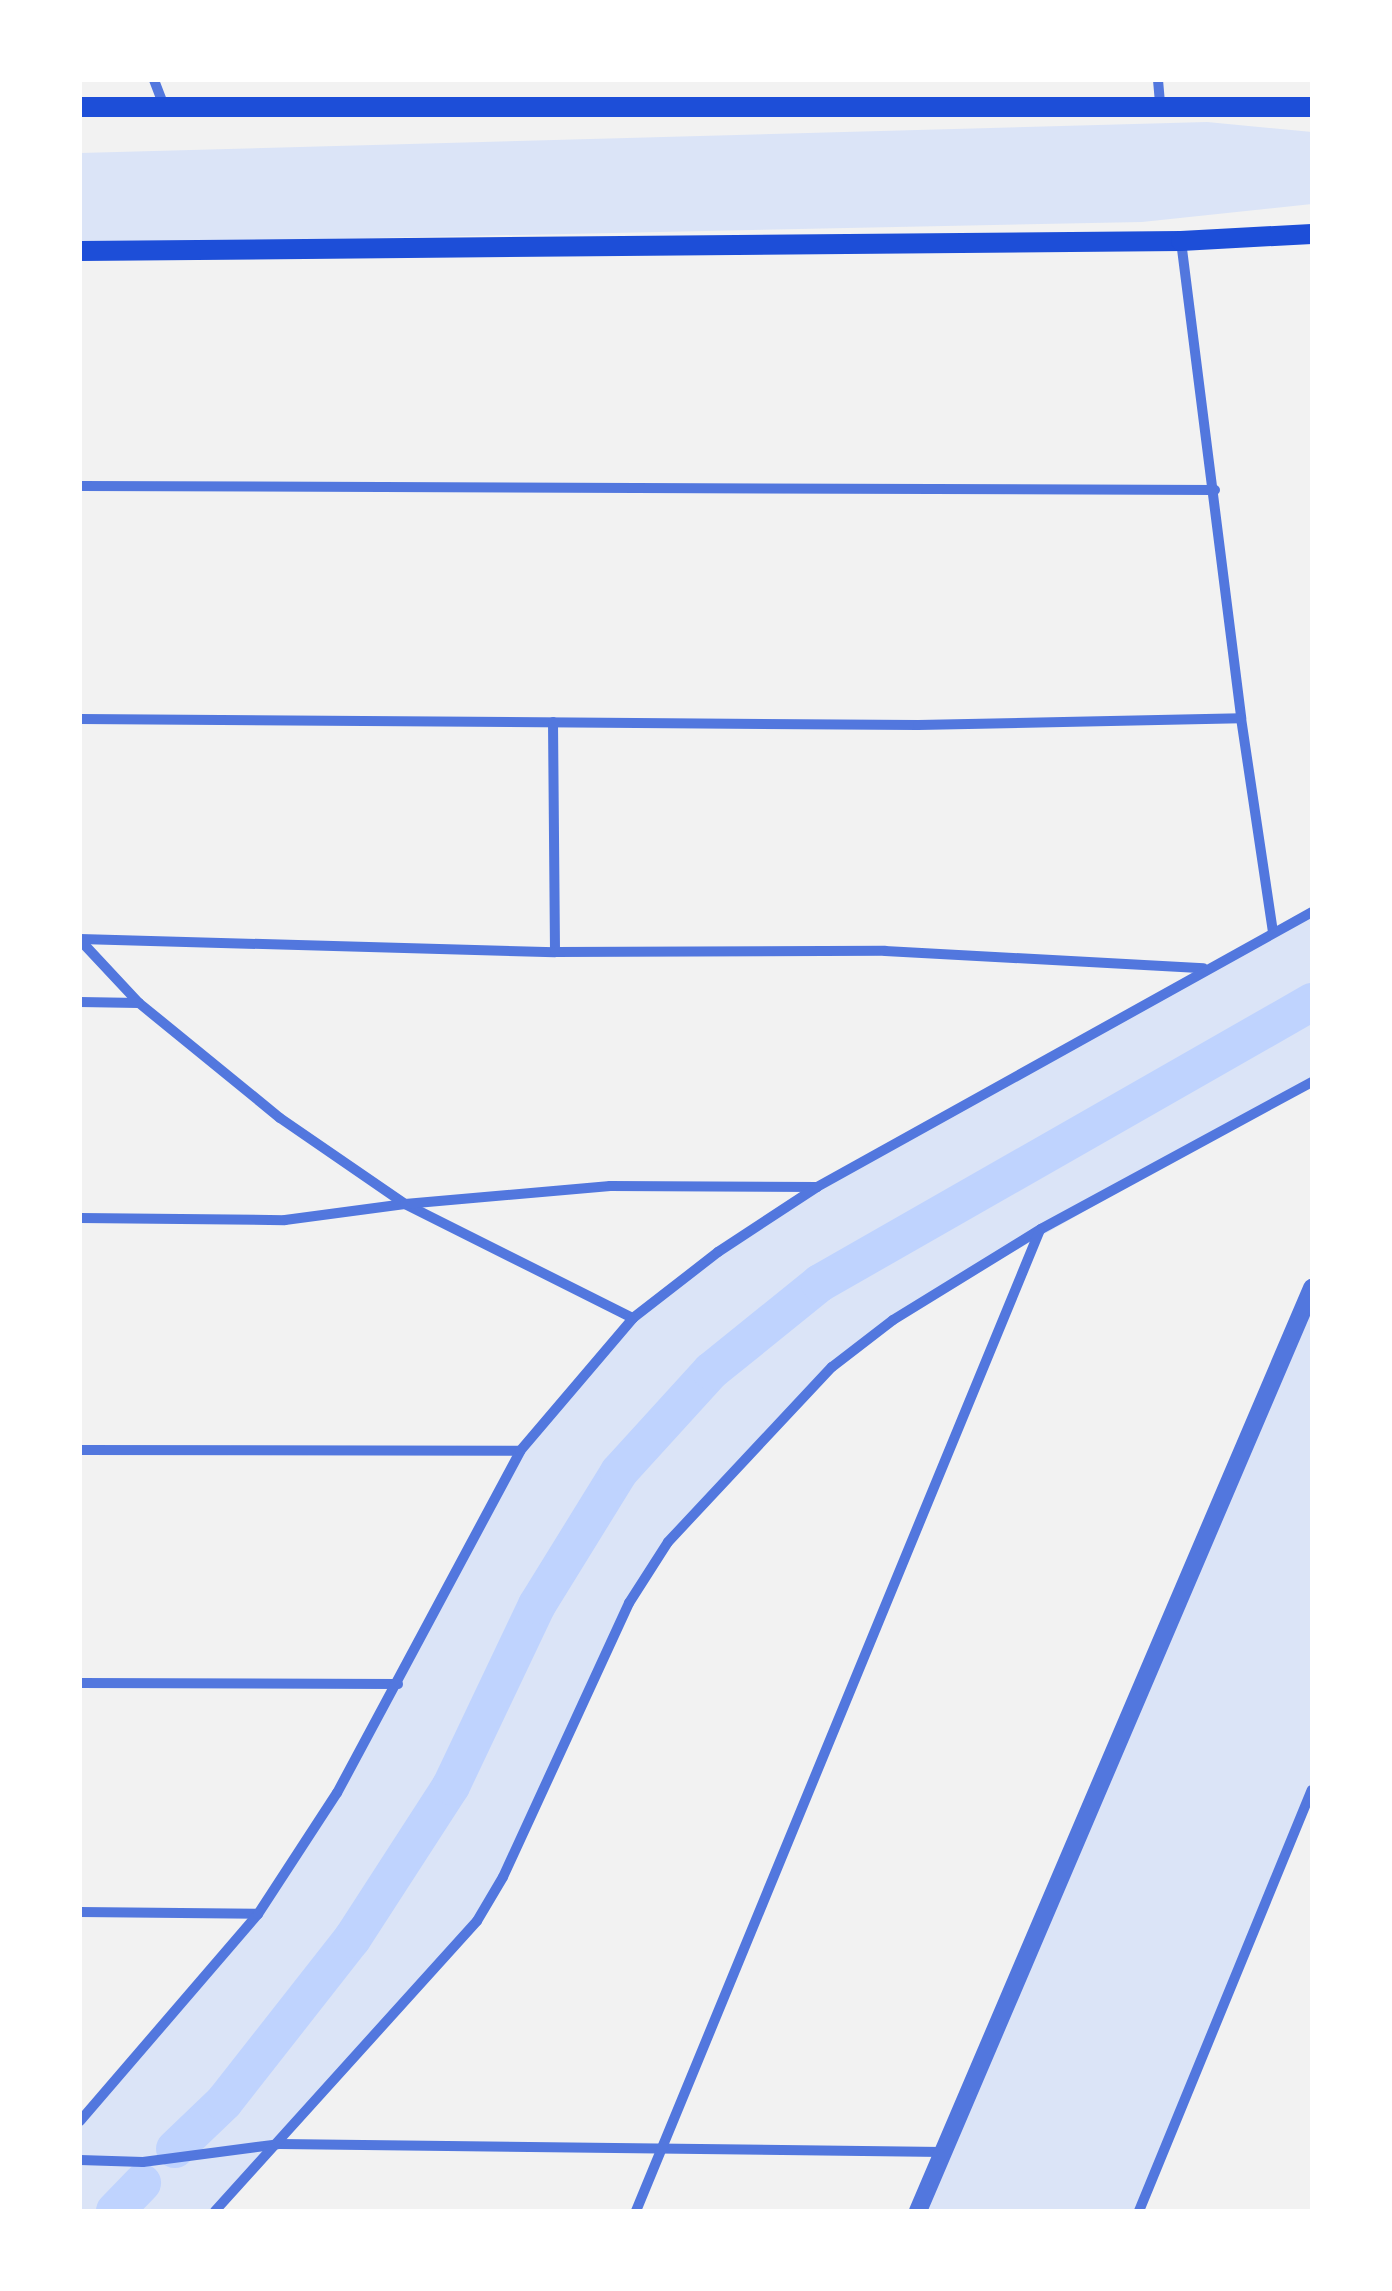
<!DOCTYPE html>
<html>
<head>
<meta charset="utf-8">
<style>
  body { margin:0 }
  #map { position:relative; width:1392px; height:2291px; overflow:hidden; background:#f2f2f2; font-family:Figtree,sans-serif }
  div>[style] { position:absolute }
  [style*='--x'] { left:calc(var(--x)*1px); top:calc(var(--y)*1px); width:calc(var(--w)*1px); rotate:calc(var(--a)*1deg) }
  .green>* { inset:0; background:#dbe4f7 }
  .canal>* { height:38px; margin:-19px; padding:0 19px; transform-origin:19px; border-radius:19px; background:#bfd3fe }
  .minor>* { height:10px; margin:-5px; padding:0 5px; transform-origin:5px; border-radius:5px; background:#5277de }
  .tertiary>* { height:18px; margin:-9px; padding:0 9px; transform-origin:9px; border-radius:9px; background:#5277de }
  .secondary>* { height:20px; margin:-10px; padding:0 10px; transform-origin:10px; border-radius:10px; background:#1d4ed8 }
  span { translate:-50% -50%; white-space:nowrap; text-align:center; line-height:1.15; -webkit-text-stroke:8px #fff; paint-order:stroke }
  .frame { position:absolute; inset:0; border:82px solid #fff; pointer-events:none }
</style>
</head>
<body>
<div id="map">
  <div class="green">
    <div style="clip-path:polygon(1207px 122px,1312px 132px,1312px 204px,1142px 222px,80px 244px,80px 153px)"></div>
    <div style="clip-path:polygon(1312px 912px,1312px 1082px,893px 1320px,832px 1367px,668px 1542px,629px 1603px,480px 1916px,215px 2211px,80px 2211px,80px 2121px,258px 1914px,337px 1793px,520px 1451px,633px 1318px,817px 1187px)"></div>
    <div style="clip-path:polygon(1312px 1294px,1312px 1790px,1139px 2211px,923px 2211px)"></div>
  </div>
  <div class="canal">
    <div style="--x:175;--y:2149;--w:68;--a:-43.8"></div>
    <div style="--x:224;--y:2102;--w:207;--a:-51.9"></div>
    <div style="--x:352;--y:1939;--w:182;--a:-57.1"></div>
    <div style="--x:451;--y:1786;--w:200;--a:-64.6"></div>
    <div style="--x:537;--y:1605;--w:156;--a:-58.3"></div>
    <div style="--x:619;--y:1472;--w:137;--a:-47.7"></div>
    <div style="--x:711;--y:1371;--w:140;--a:-38.9"></div>
    <div style="--x:820;--y:1283;--w:567;--a:-29.73"></div>
    <div style="--x:115;--y:2211;--w:39;--a:-46"></div>
  </div>
  <div class="minor">
    <div style="--x:154;--y:80;--w:30;--a:69"></div>
    <div style="--x:1158;--y:80;--w:24;--a:85"></div>
    <div style="--x:1181;--y:241;--w:481;--a:82.8"></div>
    <div style="--x:1241;--y:718;--w:215;--a:81.5"></div>
    <div style="--x:80;--y:486;--w:1135;--a:0.2"></div>
    <div style="--x:80;--y:719;--w:838;--a:0.41"></div>
    <div style="--x:918;--y:725;--w:323;--a:-1.2"></div>
    <div style="--x:553;--y:722;--w:230;--a:89.5"></div>
    <div style="--x:80;--y:939;--w:475;--a:1.6"></div>
    <div style="--x:555;--y:952;--w:330;--a:-0.2"></div>
    <div style="--x:885;--y:951;--w:319;--a:3.1"></div>
    <div style="--x:80;--y:940;--w:86;--a:46.9"></div>
    <div style="--x:139;--y:1003;--w:182;--a:39.2"></div>
    <div style="--x:280;--y:1118;--w:152;--a:34.5"></div>
    <div style="--x:405;--y:1204;--w:255;--a:26.6"></div>
    <div style="--x:80;--y:1002;--w:59;--a:1"></div>
    <div style="--x:80;--y:1218;--w:205;--a:0.6"></div>
    <div style="--x:285;--y:1220;--w:121;--a:-7.6"></div>
    <div style="--x:405;--y:1204;--w:206;--a:-5"></div>
    <div style="--x:610;--y:1186;--w:207;--a:0.3"></div>
    <div style="--x:80;--y:1450;--w:440;--a:0.1"></div>
    <div style="--x:80;--y:1683;--w:318;--a:0.2"></div>
    <div style="--x:80;--y:1912;--w:178;--a:0.6"></div>
    <div style="--x:80;--y:2121;--w:273;--a:-49.3"></div>
    <div style="--x:258;--y:1914;--w:145;--a:-56.9"></div>
    <div style="--x:337;--y:1793;--w:388;--a:-61.8"></div>
    <div style="--x:520;--y:1451;--w:175;--a:-49.6"></div>
    <div style="--x:633;--y:1318;--w:108;--a:-37.8"></div>
    <div style="--x:718;--y:1252;--w:118;--a:-33.3"></div>
    <div style="--x:817;--y:1187;--w:566;--a:-29.05"></div>
    <div style="--x:80;--y:2160;--w:63;--a:1.8"></div>
    <div style="--x:143;--y:2162;--w:137;--a:-7.5"></div>
    <div style="--x:279;--y:2144;--w:664;--a:0.69"></div>
    <div style="--x:215;--y:2211;--w:391;--a:-47.9"></div>
    <div style="--x:477;--y:1921;--w:51;--a:-59.4"></div>
    <div style="--x:503;--y:1877;--w:302;--a:-65.3"></div>
    <div style="--x:629;--y:1603;--w:72;--a:-57.4"></div>
    <div style="--x:668;--y:1542;--w:240;--a:-46.9"></div>
    <div style="--x:832;--y:1367;--w:77;--a:-37.6"></div>
    <div style="--x:893;--y:1320;--w:174;--a:-31.6"></div>
    <div style="--x:1041;--y:1229;--w:308;--a:-28.5"></div>
    <div style="--x:636;--y:2211;--w:1061;--a:-67.62"></div>
    <div style="--x:1139;--y:2211;--w:455;--a:-67.7"></div>
  </div>
  <div class="tertiary">
    <div style="--x:918;--y:2211;--w:1004;--a:-66.88"></div>
  </div>
  <div class="secondary">
    <div style="--x:80;--y:107;--w:1232;--a:0"></div>
    <div style="--x:80;--y:251;--w:1101;--a:-0.52"></div>
    <div style="--x:1181;--y:241;--w:131;--a:-3.1"></div>
  </div>
  <div class="frame"></div>
</div>
</body>
</html>
